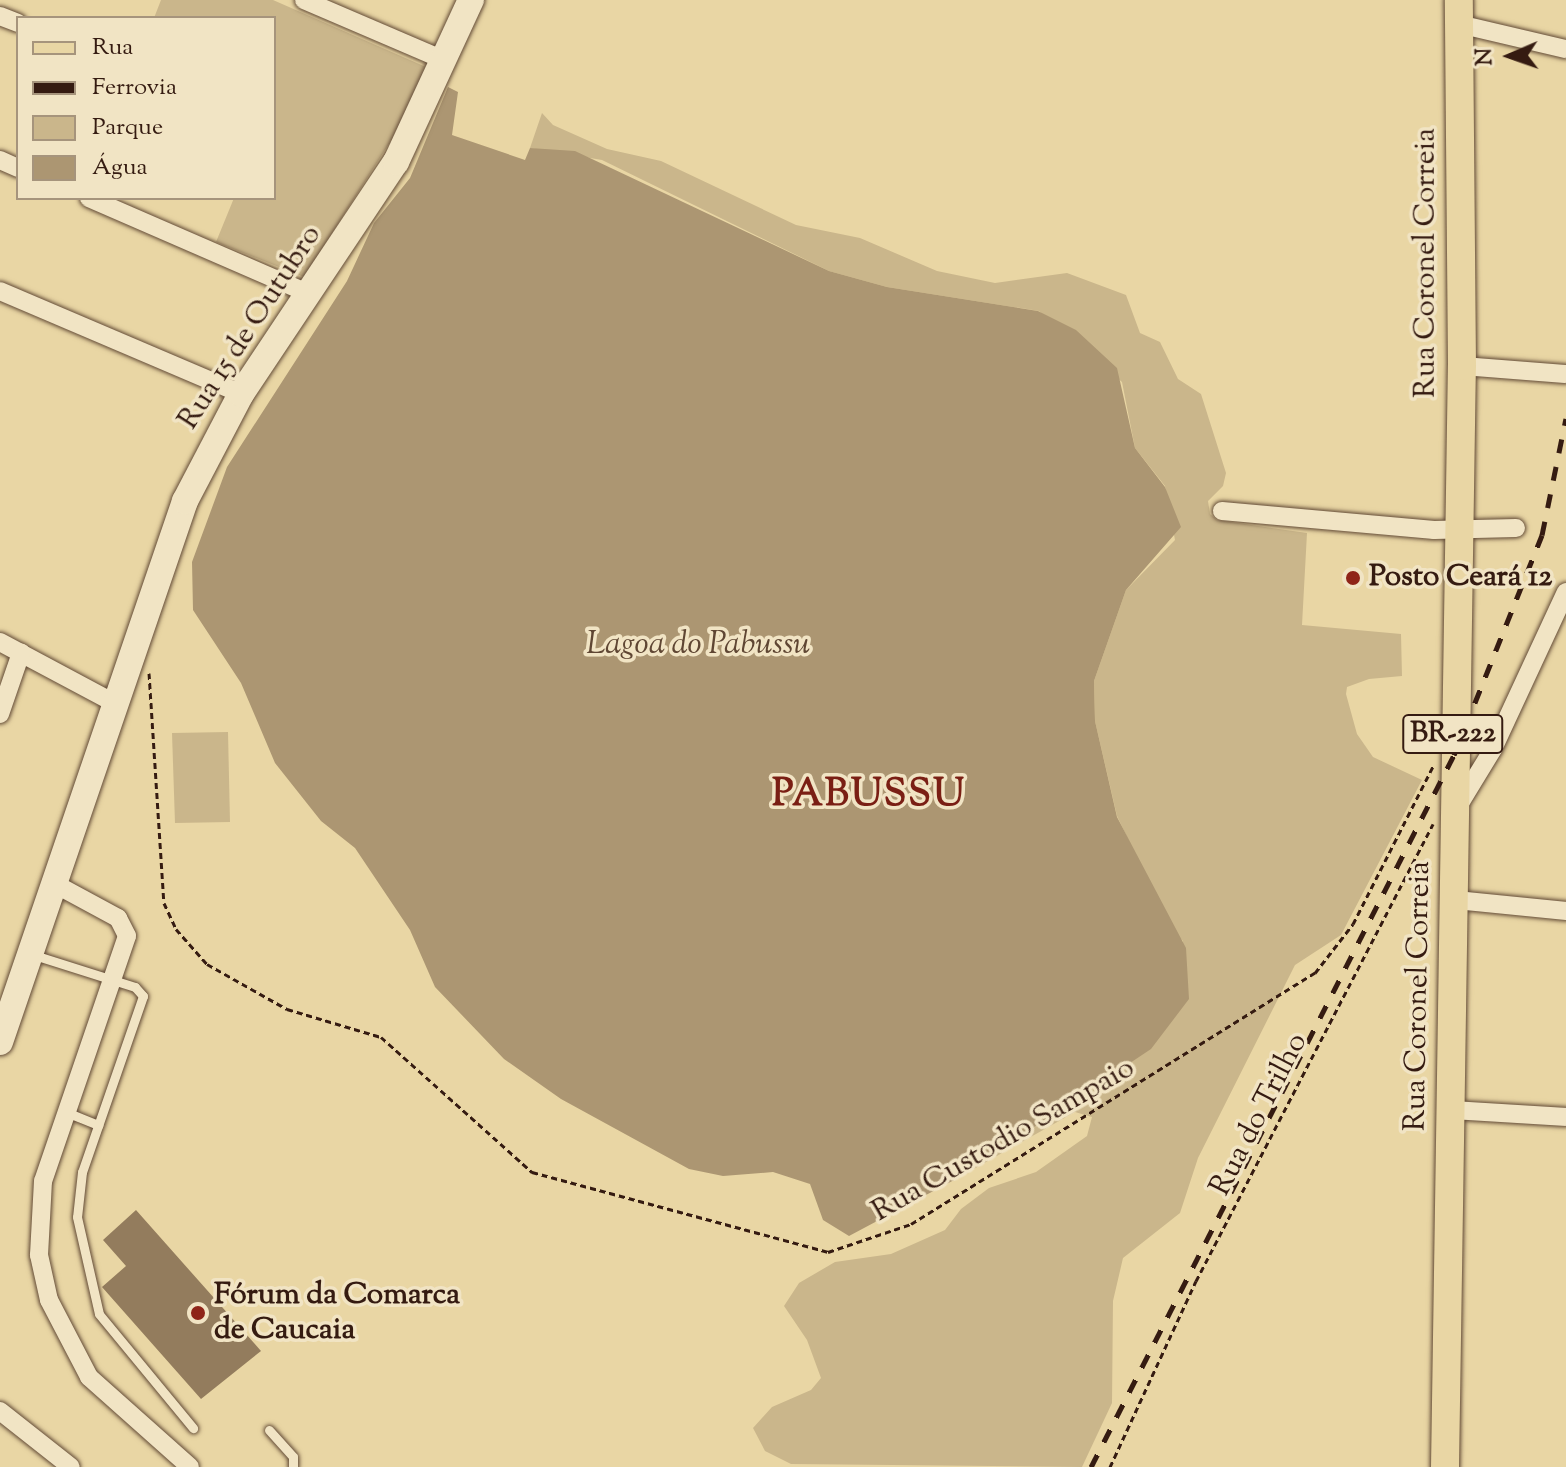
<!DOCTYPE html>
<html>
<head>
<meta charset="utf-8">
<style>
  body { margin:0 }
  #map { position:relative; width:1566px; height:1467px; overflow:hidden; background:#e9d6a4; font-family:"Sorts Mill Goudy",serif }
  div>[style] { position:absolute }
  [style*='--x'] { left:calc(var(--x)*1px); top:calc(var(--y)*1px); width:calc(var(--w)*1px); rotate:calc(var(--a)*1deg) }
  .green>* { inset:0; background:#cab68b }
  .water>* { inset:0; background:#ac9672 }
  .building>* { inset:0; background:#937c5d }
  .path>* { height:3px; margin-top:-1.5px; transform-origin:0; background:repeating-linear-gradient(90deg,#351b11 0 6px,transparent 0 10px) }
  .roads { filter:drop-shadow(0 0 2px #624a36) drop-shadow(0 0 2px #624a36) }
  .lane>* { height:9px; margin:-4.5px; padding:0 4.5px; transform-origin:4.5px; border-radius:4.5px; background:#f1e4c4 }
  .street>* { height:18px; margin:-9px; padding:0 9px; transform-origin:9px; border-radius:9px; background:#f1e4c4 }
  .secondary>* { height:26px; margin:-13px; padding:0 13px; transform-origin:13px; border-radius:13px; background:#f1e4c4 }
  .primary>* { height:28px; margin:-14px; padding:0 14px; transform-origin:14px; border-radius:14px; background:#e9d6a4 }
  .rail>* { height:5px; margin-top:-2.5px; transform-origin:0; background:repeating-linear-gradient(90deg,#351b11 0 14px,transparent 0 28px) }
  .dots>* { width:22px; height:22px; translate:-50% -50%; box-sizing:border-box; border:4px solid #f1e4c4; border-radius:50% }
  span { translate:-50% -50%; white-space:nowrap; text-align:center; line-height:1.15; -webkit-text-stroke:7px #f1e4c4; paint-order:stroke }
  .shield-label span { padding:2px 6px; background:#f1e4c4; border:2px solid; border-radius:6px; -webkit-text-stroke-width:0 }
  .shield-label { font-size:28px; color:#351b11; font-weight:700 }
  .street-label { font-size:30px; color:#351b11 }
  .poi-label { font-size:30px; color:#351b11; font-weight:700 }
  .left { translate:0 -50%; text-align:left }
  .water-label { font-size:32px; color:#5f4633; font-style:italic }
  .district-label { font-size:38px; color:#7a1f14; font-weight:700; letter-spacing:2px }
  .legend { position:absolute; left:16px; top:16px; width:260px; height:184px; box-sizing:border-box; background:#f1e4c4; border:2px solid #a6947c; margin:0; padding:10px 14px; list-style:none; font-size:24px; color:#351b11 }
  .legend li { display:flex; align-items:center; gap:16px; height:40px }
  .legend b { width:40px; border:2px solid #a6947c }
  .north { position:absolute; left:1470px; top:16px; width:80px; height:80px; -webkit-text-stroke:6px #f1e4c4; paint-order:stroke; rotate:268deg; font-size:22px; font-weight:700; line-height:32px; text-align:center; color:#351b11 }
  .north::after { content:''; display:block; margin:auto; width:28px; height:36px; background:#351b11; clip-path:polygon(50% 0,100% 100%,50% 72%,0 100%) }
</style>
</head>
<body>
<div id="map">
  <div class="green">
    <div style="clip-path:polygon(161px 0,273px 0,426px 67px,399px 128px,304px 277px,216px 242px,234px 198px,274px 198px,274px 18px,154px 18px)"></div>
    <div style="clip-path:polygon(542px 113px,553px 125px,607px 149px,661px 161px,796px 225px,860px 238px,937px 271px,995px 283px,1067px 273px,1126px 295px,1140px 333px,1160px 342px,1178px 379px,1201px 394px,1226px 473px,1223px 486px,1208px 501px,1210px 514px,1217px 520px,1307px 533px,1302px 625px,1401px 634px,1402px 676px,1369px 679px,1347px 687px,1346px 694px,1357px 734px,1373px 757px,1422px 780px,1341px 935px,1295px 965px,1198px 1158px,1180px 1213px,1123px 1258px,1113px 1301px,1112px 1403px,1082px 1467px,791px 1464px,765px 1451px,753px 1428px,772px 1407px,811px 1390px,821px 1378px,807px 1340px,784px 1306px,799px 1283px,835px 1262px,891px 1254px,945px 1230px,961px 1209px,989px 1188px,1036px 1172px,1087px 1136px,1092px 1117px,1075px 1112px,956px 1179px,1078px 1092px,1183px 941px,1172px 931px,1117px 816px,1095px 721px,1094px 681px,1126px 590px,1175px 540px,1165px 486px,1135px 448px,1122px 382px,1039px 311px,887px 287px,829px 271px,602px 160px,530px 148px)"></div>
    <div style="clip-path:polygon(228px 732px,230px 822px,175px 823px,172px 733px)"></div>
  </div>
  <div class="water">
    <div style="clip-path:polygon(448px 87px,458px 92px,452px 135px,525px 160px,530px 148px,575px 151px,829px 271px,887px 287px,1038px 311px,1076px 330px,1117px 368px,1135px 448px,1165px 487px,1181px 527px,1126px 590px,1094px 681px,1095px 721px,1117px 817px,1186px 948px,1189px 999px,1151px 1049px,956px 1179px,849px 1236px,823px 1220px,810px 1184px,773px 1172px,723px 1176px,689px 1169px,561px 1099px,504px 1059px,435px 987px,410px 930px,355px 848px,321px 821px,275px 763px,241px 683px,193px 610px,192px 562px,227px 467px,347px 281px,374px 223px,410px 178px)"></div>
  </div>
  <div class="building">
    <div style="clip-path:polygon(136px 1210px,261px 1351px,201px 1399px,102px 1287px,126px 1266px,103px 1240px)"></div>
  </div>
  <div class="path">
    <div style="--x:149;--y:673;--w:230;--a:86.3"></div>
    <div style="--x:164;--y:903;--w:29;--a:65"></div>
    <div style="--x:176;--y:929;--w:47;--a:48.5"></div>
    <div style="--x:207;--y:964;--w:92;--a:29.4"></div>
    <div style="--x:287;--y:1009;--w:98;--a:16.6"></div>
    <div style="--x:381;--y:1037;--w:203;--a:41.8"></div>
    <div style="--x:532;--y:1172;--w:307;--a:15.1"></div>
    <div style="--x:828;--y:1252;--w:88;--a:-18.6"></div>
    <div style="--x:911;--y:1224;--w:476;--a:-31.9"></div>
    <div style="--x:1315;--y:973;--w:62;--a:-52.2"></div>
    <div style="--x:1353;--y:924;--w:179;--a:-63.1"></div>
    <div style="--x:1110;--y:1467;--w:205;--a:-65.2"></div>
    <div style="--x:1196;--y:1281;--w:515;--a:-62.59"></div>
  </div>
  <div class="roads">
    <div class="lane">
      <div style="--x:34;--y:955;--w:106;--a:17.6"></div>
      <div style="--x:135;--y:987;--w:12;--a:48"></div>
      <div style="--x:143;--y:996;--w:186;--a:109.1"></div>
      <div style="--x:82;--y:1172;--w:45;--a:96.3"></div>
      <div style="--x:77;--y:1217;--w:99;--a:77.2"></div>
      <div style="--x:99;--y:1314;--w:148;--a:50.5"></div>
      <div style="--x:66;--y:1112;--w:35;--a:22"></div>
      <div style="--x:269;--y:1430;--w:36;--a:48"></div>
      <div style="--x:293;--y:1457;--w:10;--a:90"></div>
    </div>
    <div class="street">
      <div style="--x:304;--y:0;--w:152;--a:23.2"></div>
      <div style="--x:0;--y:16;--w:19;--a:21"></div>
      <div style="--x:1459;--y:24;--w:110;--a:13.2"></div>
      <div style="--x:0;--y:160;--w:20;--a:24"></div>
      <div style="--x:89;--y:198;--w:238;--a:23.5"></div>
      <div style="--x:0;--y:291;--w:262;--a:23.1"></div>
      <div style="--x:1462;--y:366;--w:104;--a:4.4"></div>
      <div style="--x:1222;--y:511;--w:213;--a:5.1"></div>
      <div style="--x:1434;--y:530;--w:82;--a:-1.4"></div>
      <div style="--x:0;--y:642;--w:132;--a:28.1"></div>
      <div style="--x:0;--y:714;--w:65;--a:-71"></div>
      <div style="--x:1457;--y:808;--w:69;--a:-58.6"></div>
      <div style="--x:1493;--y:749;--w:173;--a:-65.1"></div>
      <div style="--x:55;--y:884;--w:72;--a:28.4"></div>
      <div style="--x:118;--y:918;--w:20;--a:63"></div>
      <div style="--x:127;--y:936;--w:259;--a:108.9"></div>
      <div style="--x:43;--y:1181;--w:74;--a:93.1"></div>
      <div style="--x:39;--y:1255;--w:46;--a:77.5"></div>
      <div style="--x:49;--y:1300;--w:87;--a:62.5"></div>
      <div style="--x:89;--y:1377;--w:135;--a:41.7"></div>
      <div style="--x:1456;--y:900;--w:111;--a:5.7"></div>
      <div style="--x:1453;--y:1110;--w:113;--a:3.5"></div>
      <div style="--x:0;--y:1411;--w:90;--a:38.3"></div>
    </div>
    <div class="secondary">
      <div style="--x:0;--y:1042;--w:572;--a:-71.12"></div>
      <div style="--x:185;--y:501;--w:121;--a:-62.4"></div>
      <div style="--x:241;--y:394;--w:279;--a:-56.3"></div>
      <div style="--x:396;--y:162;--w:179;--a:-65.2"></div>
    </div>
    <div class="primary">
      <div style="--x:1445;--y:1467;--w:1101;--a:-89.12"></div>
      <div style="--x:1462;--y:366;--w:366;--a:-90.5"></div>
    </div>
  </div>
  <div class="rail">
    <div style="--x:1091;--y:1467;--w:799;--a:-62.99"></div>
    <div style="--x:1454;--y:755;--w:237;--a:-68.2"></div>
    <div style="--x:1542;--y:535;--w:119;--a:-78.4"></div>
  </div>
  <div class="dots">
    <div style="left:1353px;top:578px;background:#8f2418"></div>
    <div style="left:198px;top:1313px;background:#8f2418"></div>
  </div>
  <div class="shield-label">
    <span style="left:1453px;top:734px">BR-222</span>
  </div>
  <div class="street-label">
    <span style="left:1427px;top:263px;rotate:-90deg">Rua Coronel Correia</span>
    <span style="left:251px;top:328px;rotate:-57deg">Rua 15 de Outubro</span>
    <span style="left:1419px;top:996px;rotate:-89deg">Rua Coronel Correia</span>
    <span style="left:1260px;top:1115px;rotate:-63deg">Rua do Trilho</span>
    <span style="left:1004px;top:1141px;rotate:-30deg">Rua Custodio Sampaio</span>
  </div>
  <div class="poi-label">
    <span class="left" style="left:1369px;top:578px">Posto Ceará 12</span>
    <span class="left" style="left:214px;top:1313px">Fórum da Comarca<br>de Caucaia</span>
  </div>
  <div class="water-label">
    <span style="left:698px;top:645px">Lagoa do Pabussu</span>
  </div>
  <div class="district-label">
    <span style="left:869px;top:797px">PABUSSU</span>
  </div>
  <ul class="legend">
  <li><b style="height:10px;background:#e9d6a4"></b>Rua</li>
  <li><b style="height:10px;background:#351b11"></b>Ferrovia</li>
  <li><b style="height:22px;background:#cab68b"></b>Parque</li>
  <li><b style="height:22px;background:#ac9672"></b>Água</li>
  </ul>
  <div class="north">N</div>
</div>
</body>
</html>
